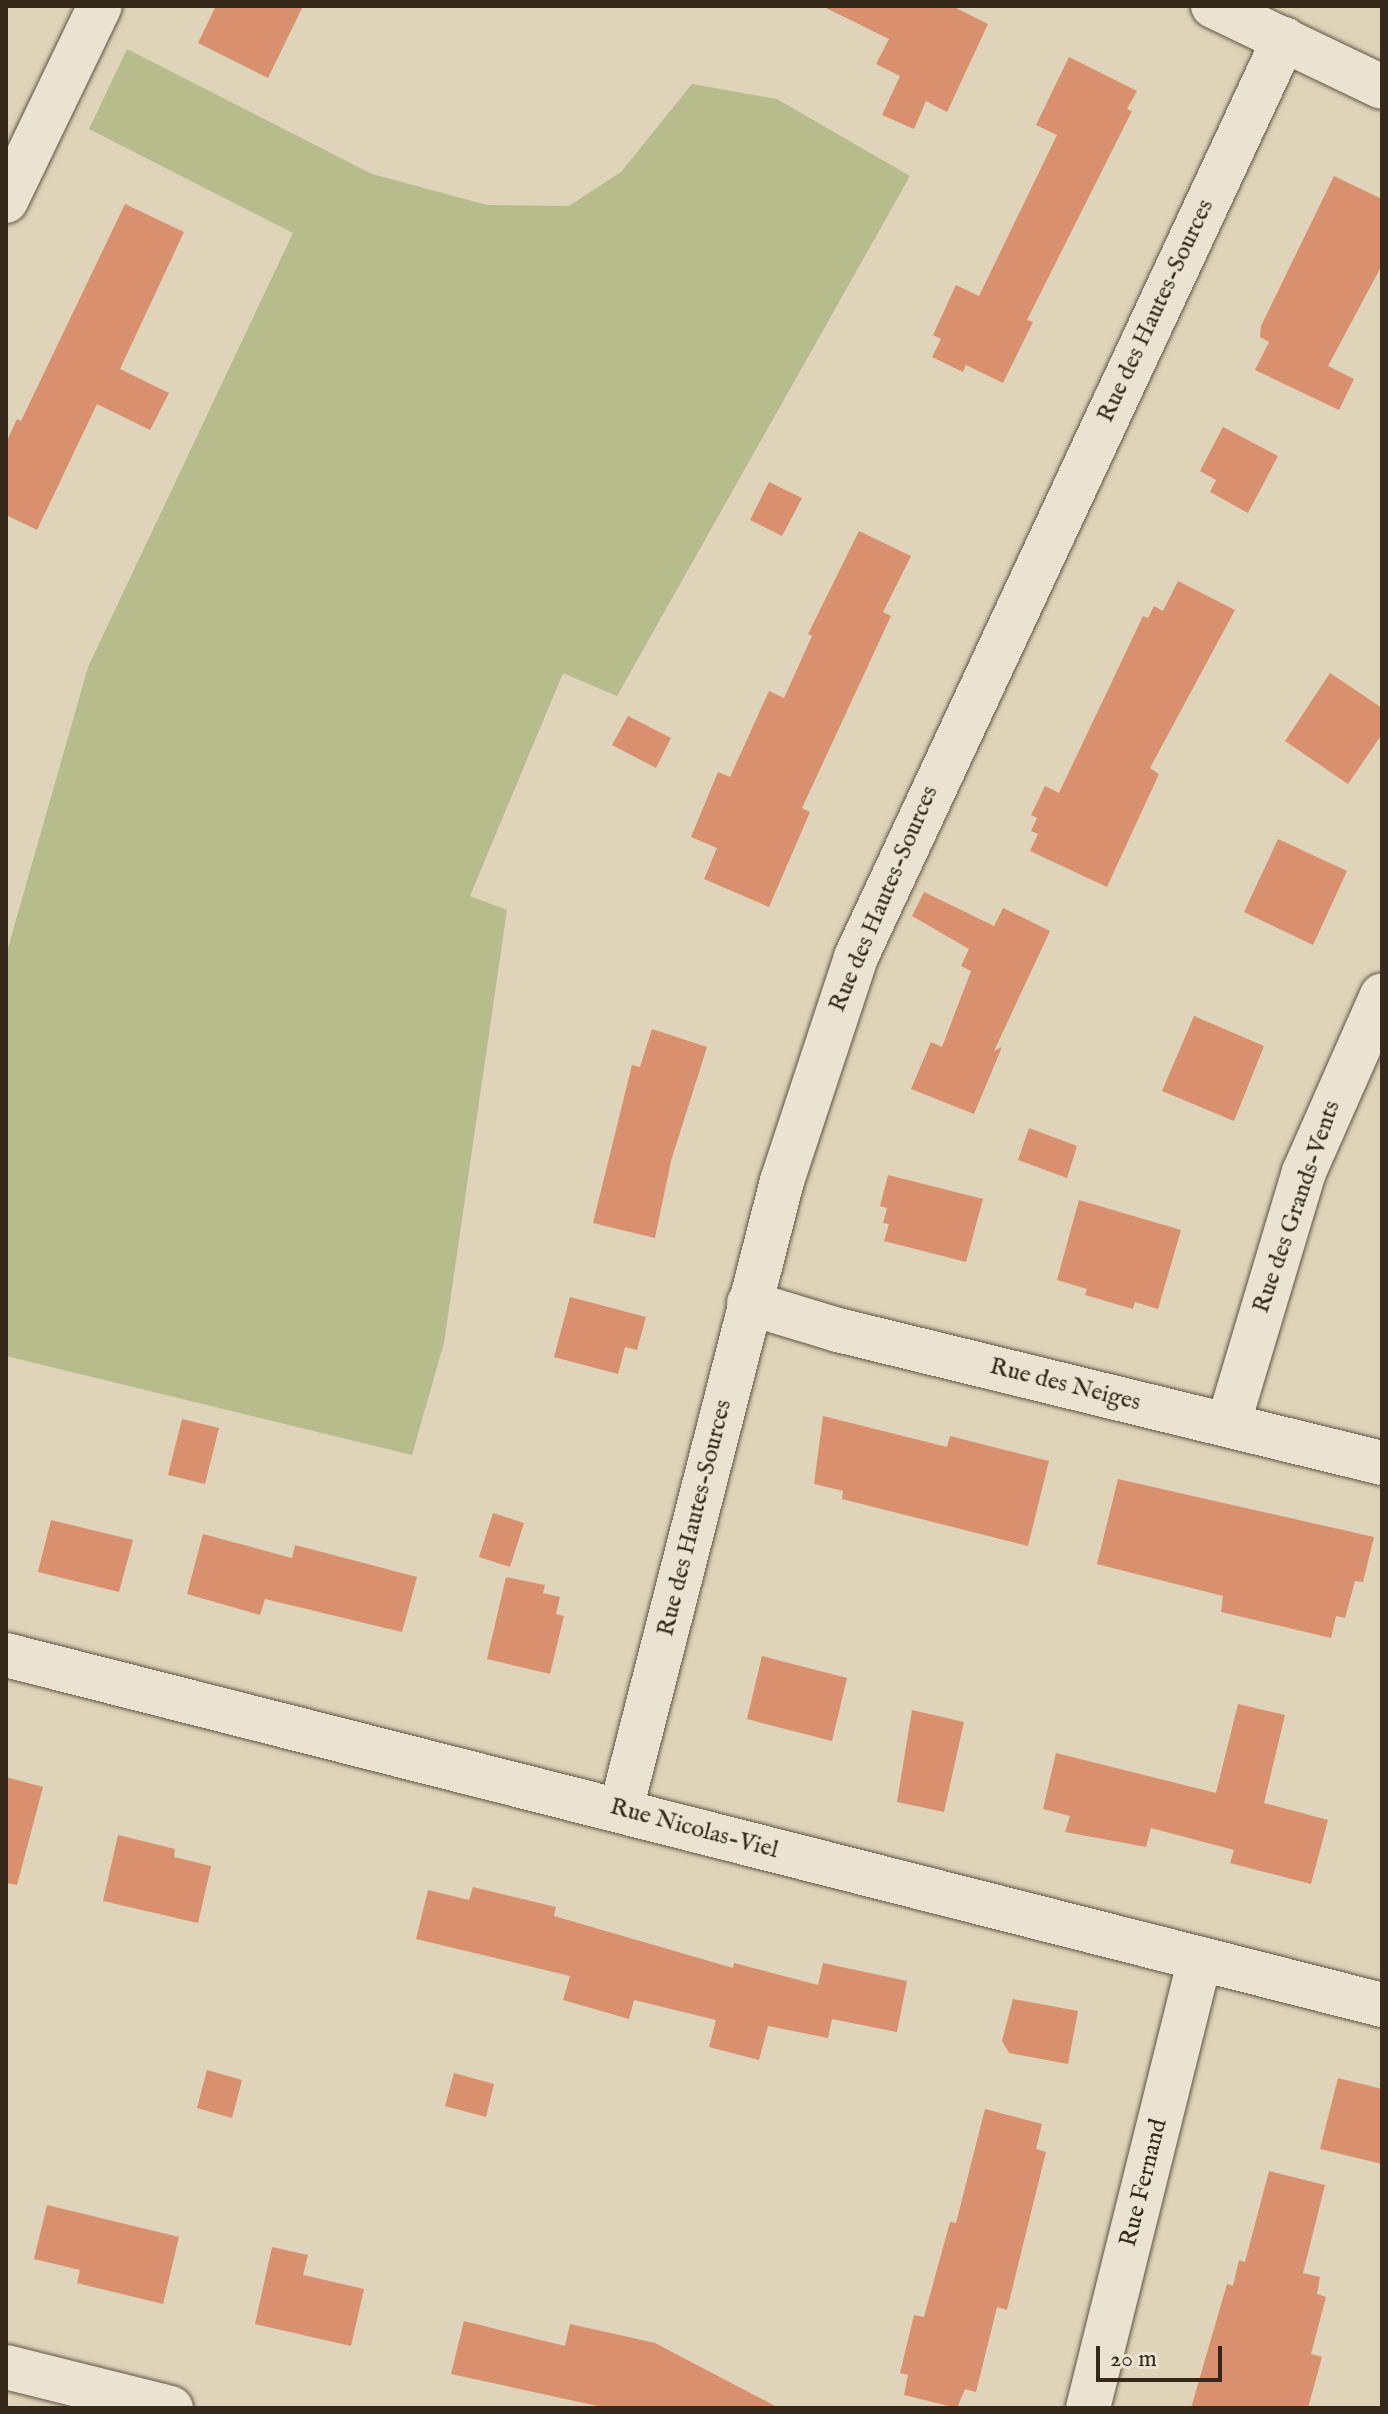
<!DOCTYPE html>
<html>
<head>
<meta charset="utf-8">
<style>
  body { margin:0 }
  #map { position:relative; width:1388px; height:2414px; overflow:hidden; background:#dfd4b9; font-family:"IM FELL English",serif }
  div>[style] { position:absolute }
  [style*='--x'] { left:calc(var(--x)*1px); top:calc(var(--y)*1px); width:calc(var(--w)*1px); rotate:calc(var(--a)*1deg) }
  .green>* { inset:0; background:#b6bc8c }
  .building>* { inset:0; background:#d8906f }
  .roads { filter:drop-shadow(0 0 2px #605342) drop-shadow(0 0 2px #605342) }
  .minor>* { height:44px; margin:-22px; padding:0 22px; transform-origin:22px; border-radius:22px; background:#eae3d2 }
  span { translate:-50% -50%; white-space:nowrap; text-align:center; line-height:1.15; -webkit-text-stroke:8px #eae3d2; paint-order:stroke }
  .street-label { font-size:24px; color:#35281a }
  .frame { position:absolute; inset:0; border:8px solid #35281a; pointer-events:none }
  .scale { position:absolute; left:1096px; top:2346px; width:126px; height:36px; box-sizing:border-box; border:4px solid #35281a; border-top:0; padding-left:10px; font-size:24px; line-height:28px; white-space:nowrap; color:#35281a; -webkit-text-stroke:6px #eae3d2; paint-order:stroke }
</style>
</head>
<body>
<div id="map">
  <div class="green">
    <div style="clip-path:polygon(127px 49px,372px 174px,487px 205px,569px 206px,621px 172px,692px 84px,777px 99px,910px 176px,617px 696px,563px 673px,470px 896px,507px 910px,444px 1343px,412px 1455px,6px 1356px,6px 955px,88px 667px,293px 233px,89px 129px)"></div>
  </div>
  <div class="building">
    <div style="clip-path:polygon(216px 6px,303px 6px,268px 78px,198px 43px)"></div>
    <div style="clip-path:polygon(822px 6px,952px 6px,988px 24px,947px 112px,926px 101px,914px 129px,882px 115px,900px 76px,876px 64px,889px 39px)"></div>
    <div style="clip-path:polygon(1069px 57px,1137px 91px,1127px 109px,1132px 111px,1027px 320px,1033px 322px,1003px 383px,966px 365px,963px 372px,932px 357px,941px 339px,933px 335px,956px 285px,979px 296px,1057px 135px,1036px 125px)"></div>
    <div style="clip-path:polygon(1334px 176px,1382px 199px,1382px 265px,1328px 366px,1354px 379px,1339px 410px,1255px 370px,1269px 342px,1260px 337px,1261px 326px)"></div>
    <div style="clip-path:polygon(125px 204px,184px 232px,120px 369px,169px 393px,150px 430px,97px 404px,37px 530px,6px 515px,6px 443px,17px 419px,21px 421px)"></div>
    <div style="clip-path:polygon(1223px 427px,1278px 456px,1248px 513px,1210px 492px,1216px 480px,1200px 471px)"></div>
    <div style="clip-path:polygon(769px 482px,802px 498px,782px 536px,750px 520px)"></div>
    <div style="clip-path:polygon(859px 531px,911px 556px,883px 612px,891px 616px,802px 808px,810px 812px,769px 907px,704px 879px,717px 848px,691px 837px,718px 772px,730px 777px,769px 691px,784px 698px,812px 636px,808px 634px)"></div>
    <div style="clip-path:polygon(1178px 581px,1235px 610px,1150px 768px,1159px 774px,1107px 887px,1030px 851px,1038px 834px,1031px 831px,1037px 818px,1031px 815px,1045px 786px,1059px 793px,1143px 616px,1148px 618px,1154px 606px,1163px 611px)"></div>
    <div style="clip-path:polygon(1330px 673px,1382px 708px,1382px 734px,1348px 784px,1285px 741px)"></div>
    <div style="clip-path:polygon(628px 716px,671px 738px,656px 768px,612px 745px)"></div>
    <div style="clip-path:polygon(1278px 839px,1347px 871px,1313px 945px,1244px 912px)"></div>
    <div style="clip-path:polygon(924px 892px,994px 926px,1003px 908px,1050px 931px,994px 1051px,1002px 1047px,974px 1114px,911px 1089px,931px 1042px,942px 1047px,971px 971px,961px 966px,969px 949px,912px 916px)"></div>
    <div style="clip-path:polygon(1194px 1016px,1264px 1046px,1234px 1121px,1162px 1091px)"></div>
    <div style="clip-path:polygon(652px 1029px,707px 1047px,671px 1161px,655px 1238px,593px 1223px,632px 1065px,640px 1067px)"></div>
    <div style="clip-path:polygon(1029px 1128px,1077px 1146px,1067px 1178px,1018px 1160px)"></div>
    <div style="clip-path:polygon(888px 1175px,983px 1199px,966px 1262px,884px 1241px,889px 1224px,883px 1223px,887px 1208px,880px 1206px)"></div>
    <div style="clip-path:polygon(1079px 1200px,1181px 1230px,1158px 1309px,1135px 1302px,1133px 1309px,1085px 1295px,1087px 1289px,1057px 1280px)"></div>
    <div style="clip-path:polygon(570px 1297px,646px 1317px,637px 1350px,625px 1347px,618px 1374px,554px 1357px)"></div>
    <div style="clip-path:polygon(823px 1416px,947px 1447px,950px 1436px,1049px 1461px,1028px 1546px,842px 1499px,843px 1491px,814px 1484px)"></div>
    <div style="clip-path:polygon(182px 1419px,219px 1428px,205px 1484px,168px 1475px)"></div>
    <div style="clip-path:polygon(1118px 1479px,1374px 1537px,1363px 1582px,1355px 1581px,1345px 1618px,1336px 1616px,1331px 1638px,1221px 1612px,1223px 1596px,1097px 1564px)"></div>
    <div style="clip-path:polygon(493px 1513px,524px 1523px,510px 1567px,479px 1557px)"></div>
    <div style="clip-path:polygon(51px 1520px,133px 1540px,119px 1592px,38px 1572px)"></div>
    <div style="clip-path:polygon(203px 1534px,292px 1558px,295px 1545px,417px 1577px,402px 1632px,265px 1599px,260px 1615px,187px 1594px)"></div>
    <div style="clip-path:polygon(506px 1577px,545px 1585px,543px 1593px,560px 1597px,556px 1614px,564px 1616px,550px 1674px,487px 1659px)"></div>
    <div style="clip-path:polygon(762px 1656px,847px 1678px,832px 1741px,747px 1719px)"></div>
    <div style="clip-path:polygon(1238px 1704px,1285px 1715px,1264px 1803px,1328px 1820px,1311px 1884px,1230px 1863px,1234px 1850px,1151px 1828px,1146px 1847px,1065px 1832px,1070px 1816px,1043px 1809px,1056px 1753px,1216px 1793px)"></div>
    <div style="clip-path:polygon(912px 1710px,964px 1722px,944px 1812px,897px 1802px)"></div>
    <div style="clip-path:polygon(6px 1777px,43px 1787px,17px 1885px,6px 1883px)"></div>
    <div style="clip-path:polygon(118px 1835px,175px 1849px,174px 1857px,211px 1866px,198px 1923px,103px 1901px)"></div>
    <div style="clip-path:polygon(473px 1887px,556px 1907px,554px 1916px,733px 1968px,734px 1963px,818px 1985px,823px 1963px,907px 1981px,897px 2032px,832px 2019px,828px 2038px,768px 2026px,759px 2060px,709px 2047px,716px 2020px,634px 2000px,629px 2019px,563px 2000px,570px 1976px,416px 1939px,428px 1890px,469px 1900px)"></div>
    <div style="clip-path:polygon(1013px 1999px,1078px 2011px,1068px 2064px,1009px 2053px,1002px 2041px)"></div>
    <div style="clip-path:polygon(207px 2070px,242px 2080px,232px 2118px,197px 2108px)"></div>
    <div style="clip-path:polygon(454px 2073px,494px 2084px,486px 2117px,445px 2106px)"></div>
    <div style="clip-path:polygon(1338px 2078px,1382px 2089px,1382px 2164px,1320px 2149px)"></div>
    <div style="clip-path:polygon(985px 2109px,1042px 2124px,1036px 2149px,1046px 2152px,1007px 2310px,997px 2307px,976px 2392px,965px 2389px,957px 2408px,904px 2395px,908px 2375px,900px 2373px,914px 2315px,924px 2317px,950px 2222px,956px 2223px)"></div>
    <div style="clip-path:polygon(1269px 2171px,1325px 2185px,1303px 2273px,1320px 2277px,1317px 2294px,1326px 2297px,1311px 2354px,1322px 2357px,1308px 2408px,1191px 2408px,1227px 2284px,1233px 2286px,1239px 2260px,1245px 2262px)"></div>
    <div style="clip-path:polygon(47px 2205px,179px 2237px,163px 2304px,77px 2283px,80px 2270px,34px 2259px)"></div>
    <div style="clip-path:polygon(272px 2247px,308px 2255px,303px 2275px,364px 2289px,351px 2346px,255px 2324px)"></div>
    <div style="clip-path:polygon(464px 2321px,565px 2346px,570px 2324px,655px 2343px,779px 2408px,607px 2408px,451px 2374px)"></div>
  </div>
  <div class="roads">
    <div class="minor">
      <div style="--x:1213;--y:6;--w:187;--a:25.6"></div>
      <div style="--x:6;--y:201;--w:216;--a:-64.3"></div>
      <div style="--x:749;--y:1303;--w:93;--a:16.9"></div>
      <div style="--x:838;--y:1330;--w:560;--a:13.74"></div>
      <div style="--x:1228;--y:1425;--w:264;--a:-73.3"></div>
      <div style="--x:1304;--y:1172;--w:193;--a:-66.2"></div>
      <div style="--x:6;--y:1655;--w:1420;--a:14.27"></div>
      <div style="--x:621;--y:1809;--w:648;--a:-75.62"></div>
      <div style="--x:782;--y:1181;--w:236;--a:-71.7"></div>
      <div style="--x:856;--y:957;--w:1013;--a:-65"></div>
      <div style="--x:6;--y:2367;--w:170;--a:14"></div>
      <div style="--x:1088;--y:2408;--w:463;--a:-76"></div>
    </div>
  </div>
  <div class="street-label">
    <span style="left:1156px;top:311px;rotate:-65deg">Rue des Hautes-Sources</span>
    <span style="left:884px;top:899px;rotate:-67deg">Rue des Hautes-Sources</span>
    <span style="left:1297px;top:1207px;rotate:-71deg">Rue des Grands-Vents</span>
    <span style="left:1065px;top:1385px;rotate:14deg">Rue des Neiges</span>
    <span style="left:695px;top:1518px;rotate:-76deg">Rue des Hautes-Sources</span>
    <span style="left:694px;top:1829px;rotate:15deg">Rue Nicolas-Viel</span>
    <span style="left:1144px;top:2183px;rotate:-76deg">Rue Fernand</span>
  </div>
  <div class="frame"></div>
  <div class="scale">20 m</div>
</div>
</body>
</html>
